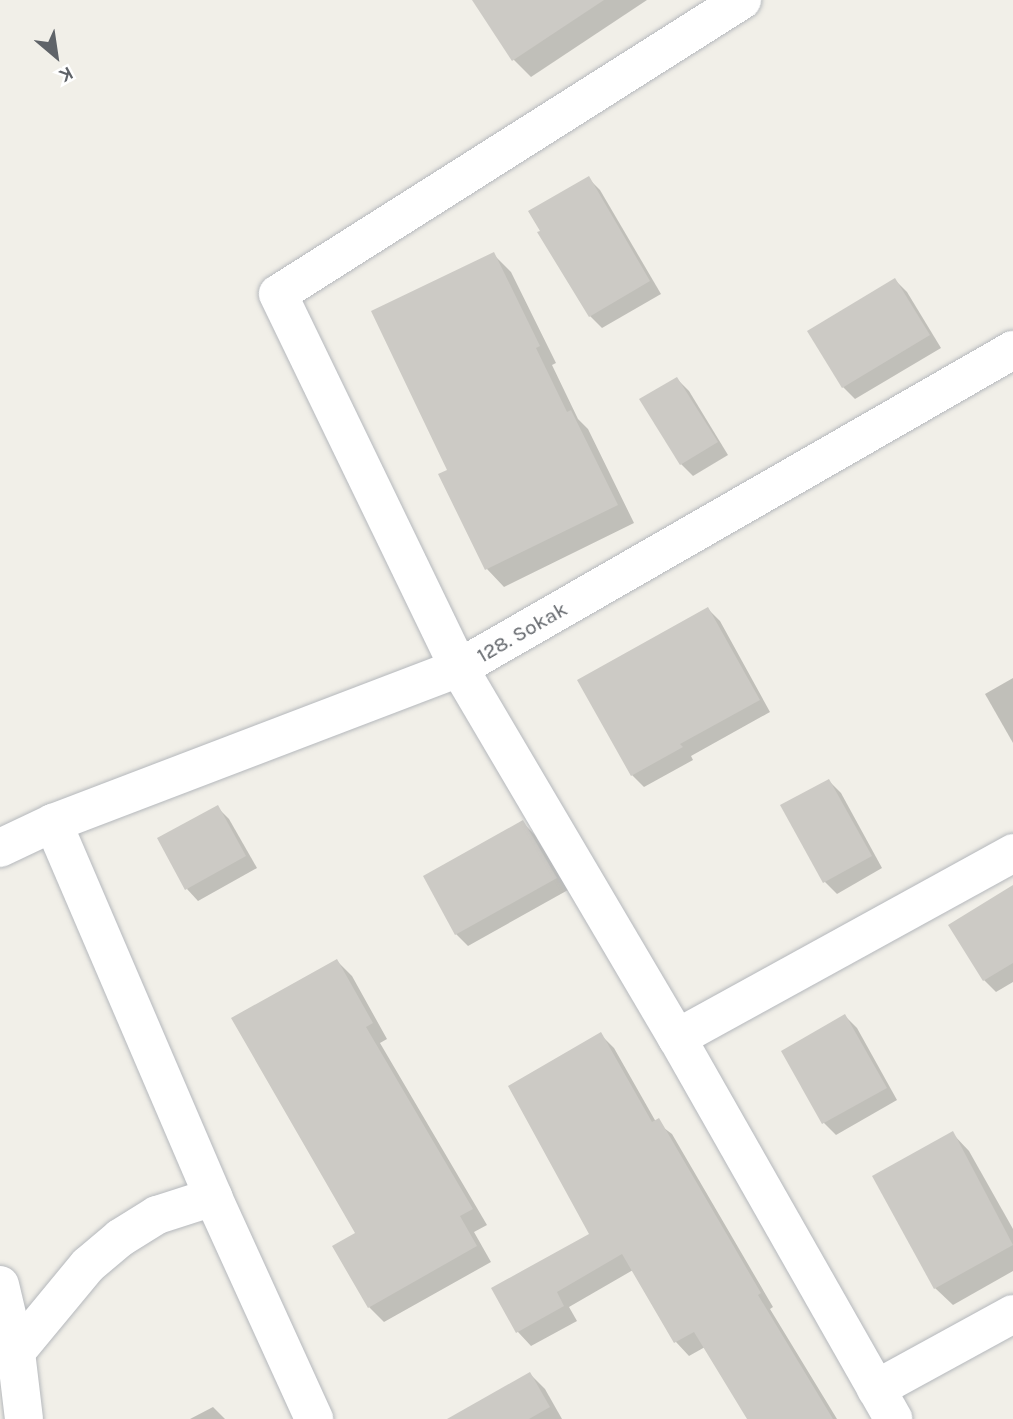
<!DOCTYPE html>
<html>
<head>
<meta charset="utf-8">
<style>
  body { margin:0 }
  #map { position:relative; width:1013px; height:1419px; overflow:hidden; background:#f1efe8; font-family:Karla,sans-serif }
  div>[style] { position:absolute }
  [style*='--x'] { left:calc(var(--x)*1px); top:calc(var(--y)*1px); width:calc(var(--w)*1px); rotate:calc(var(--a)*1deg) }
  .shadow>* { inset:0; background:#0003 }
  .building>* { inset:0; background:#cccac5 }
  .roads { filter:drop-shadow(0 0 2px #b5b8bc) drop-shadow(0 0 2px #b5b8bc) }
  .minor>* { height:38px; margin:-19px; padding:0 19px; transform-origin:19px; border-radius:19px; background:#fff }
  span { translate:-50% -50%; white-space:nowrap; text-align:center; line-height:1.15; -webkit-text-stroke:7px #fff; paint-order:stroke }
  .street-label { font-size:21px; color:#5f6368 }
  .north { position:absolute; left:21px; top:21px; width:70px; height:70px; -webkit-text-stroke:5px #fff; paint-order:stroke; rotate:151deg; font-size:19px; font-weight:700; line-height:28px; text-align:center; color:#5f6368 }
  .north::after { content:''; display:block; margin:auto; width:24px; height:32px; background:#5f6368; clip-path:polygon(50% 0,100% 100%,50% 72%,0 100%) }
</style>
</head>
<body>
<div id="map">
  <div class="shadow">
    <div style="clip-path:polygon(474px 0,647px 0,531px 77px,514px 60px)"></div>
    <div style="clip-path:polygon(588px 178px,600px 190px,661px 294px,602px 328px,590px 316px)"></div>
    <div style="clip-path:polygon(494px 255px,511px 272px,556px 363px,552px 365px,578px 419px,588px 429px,634px 523px,504px 587px,487px 569px,440px 475px,450px 471px)"></div>
    <div style="clip-path:polygon(895px 280px,907px 292px,941px 348px,855px 399px,843px 387px)"></div>
    <div style="clip-path:polygon(677px 379px,689px 391px,728px 455px,693px 476px,681px 464px)"></div>
    <div style="clip-path:polygon(708px 609px,720px 621px,770px 712px,691px 756px,693px 760px,644px 787px,632px 775px)"></div>
    <div style="clip-path:polygon(1013px 678px,1013px 743px,985px 694px)"></div>
    <div style="clip-path:polygon(829px 781px,841px 793px,882px 868px,837px 894px,825px 882px)"></div>
    <div style="clip-path:polygon(217px 807px,229px 819px,257px 868px,198px 901px,187px 889px)"></div>
    <div style="clip-path:polygon(523px 823px,535px 835px,568px 890px,468px 946px,456px 934px)"></div>
    <div style="clip-path:polygon(1013px 896px,1013px 982px,996px 992px,984px 980px)"></div>
    <div style="clip-path:polygon(337px 961px,352px 976px,387px 1039px,380px 1043px,487px 1225px,474px 1232px,491px 1262px,384px 1322px,369px 1307px,357px 1234px)"></div>
    <div style="clip-path:polygon(845px 1016px,857px 1028px,897px 1100px,836px 1135px,824px 1123px,783px 1051px)"></div>
    <div style="clip-path:polygon(601px 1035px,614px 1048px,656px 1122px,672px 1134px,773px 1307px,770px 1309px,837px 1419px,749px 1419px,705px 1347px,689px 1356px,676px 1342px,633px 1270px,569px 1307px,577px 1321px,531px 1346px,518px 1332px,494px 1289px,591px 1235px)"></div>
    <div style="clip-path:polygon(952px 1133px,969px 1151px,1013px 1229px,1013px 1271px,953px 1305px,935px 1288px)"></div>
    <div style="clip-path:polygon(530px 1374px,545px 1389px,562px 1419px,450px 1419px)"></div>
    <div style="clip-path:polygon(213px 1407px,225px 1419px,190px 1419px)"></div>
  </div>
  <div class="building">
    <div style="clip-path:polygon(472px 0,604px 0,512px 61px)"></div>
    <div style="clip-path:polygon(589px 176px,650px 281px,589px 317px,537px 232px,540px 231px,528px 211px)"></div>
    <div style="clip-path:polygon(494px 252px,540px 346px,536px 348px,567px 412px,571px 410px,618px 505px,485px 570px,438px 474px,447px 470px,371px 311px)"></div>
    <div style="clip-path:polygon(895px 278px,930px 335px,842px 388px,807px 331px)"></div>
    <div style="clip-path:polygon(677px 377px,718px 442px,680px 465px,639px 399px)"></div>
    <div style="clip-path:polygon(708px 607px,760px 700px,680px 744px,683px 747px,631px 776px,577px 680px)"></div>
    <div style="clip-path:polygon(829px 779px,872px 856px,823px 883px,780px 805px)"></div>
    <div style="clip-path:polygon(218px 805px,246px 856px,185px 890px,157px 838px)"></div>
    <div style="clip-path:polygon(523px 820px,557px 878px,455px 935px,423px 876px)"></div>
    <div style="clip-path:polygon(1013px 885px,1013px 963px,983px 981px,948px 925px)"></div>
    <div style="clip-path:polygon(337px 959px,373px 1023px,366px 1027px,473px 1209px,460px 1216px,477px 1246px,368px 1308px,332px 1246px,355px 1233px,231px 1018px)"></div>
    <div style="clip-path:polygon(845px 1014px,887px 1088px,822px 1124px,781px 1051px)"></div>
    <div style="clip-path:polygon(601px 1032px,652px 1122px,659px 1118px,761px 1293px,758px 1295px,833px 1419px,747px 1419px,694px 1332px,674px 1343px,622px 1254px,557px 1292px,564px 1306px,516px 1333px,491px 1288px,589px 1234px,508px 1086px)"></div>
    <div style="clip-path:polygon(953px 1131px,1013px 1245px,934px 1289px,872px 1176px)"></div>
    <div style="clip-path:polygon(530px 1372px,550px 1407px,529px 1419px,447px 1419px)"></div>
  </div>
  <div class="roads">
    <div class="minor">
      <div style="--x:742;--y:0;--w:549;--a:147.64"></div>
      <div style="--x:278;--y:294;--w:415;--a:64.2"></div>
      <div style="--x:459;--y:668;--w:429;--a:59.5"></div>
      <div style="--x:677;--y:1038;--w:438;--a:60.4"></div>
      <div style="--x:53;--y:823;--w:407;--a:66.8"></div>
      <div style="--x:213;--y:1197;--w:244;--a:65.5"></div>
      <div style="--x:0;--y:848;--w:59;--a:-25.3"></div>
      <div style="--x:53;--y:823;--w:435;--a:-20.9"></div>
      <div style="--x:459;--y:668;--w:639;--a:-29.86"></div>
      <div style="--x:677;--y:1038;--w:384;--a:-28.8"></div>
      <div style="--x:0;--y:1285;--w:69;--a:76.6"></div>
      <div style="--x:16;--y:1352;--w:67;--a:83.2"></div>
      <div style="--x:16;--y:1352;--w:113;--a:-50.4"></div>
      <div style="--x:88;--y:1265;--w:42;--a:-40.2"></div>
      <div style="--x:120;--y:1238;--w:44;--a:-31.9"></div>
      <div style="--x:157;--y:1215;--w:59;--a:-17.8"></div>
      <div style="--x:876;--y:1389;--w:156;--a:-28.7"></div>
    </div>
  </div>
  <div class="street-label">
    <span style="left:522px;top:632px;rotate:-30deg">128. Sokak</span>
  </div>
  <div class="north">K</div>
</div>
</body>
</html>
